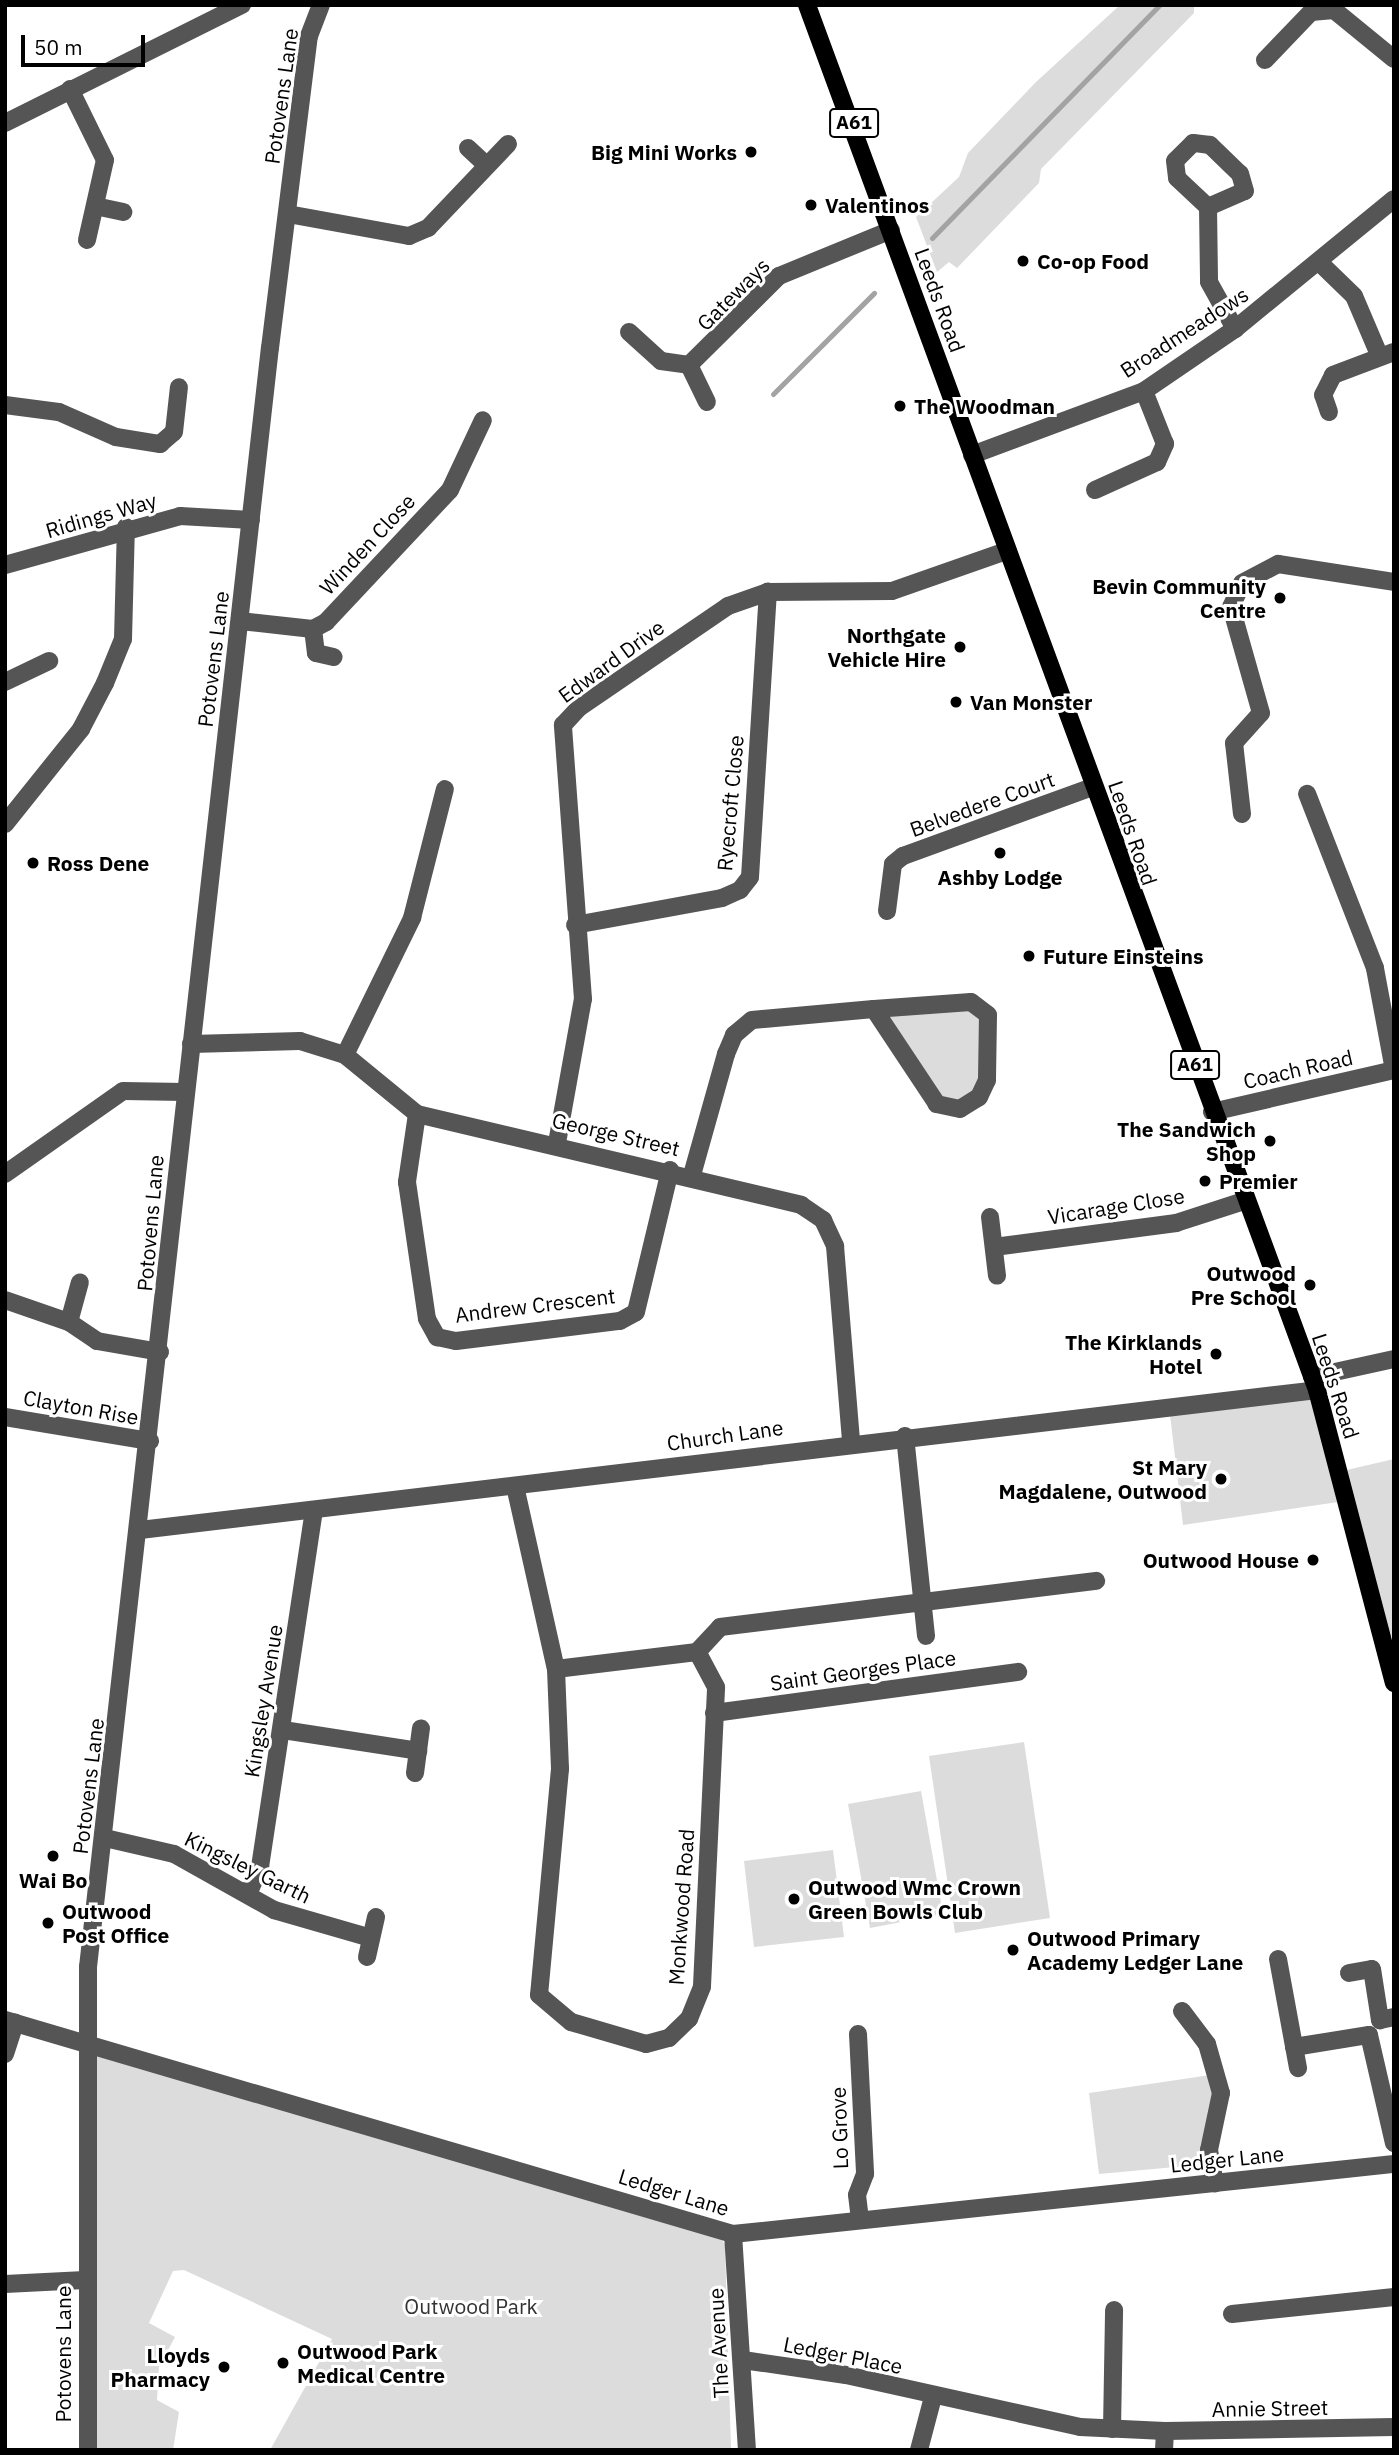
<!DOCTYPE html>
<html>
<head>
<meta charset="utf-8">
<style>
  body { margin:0 }
  #map { position:relative; width:1399px; height:2455px; overflow:hidden; background:#fff; font-family:"IBM Plex Sans",sans-serif }
  div>[style] { position:absolute }
  [style*='--x'] { left:calc(var(--x)*1px); top:calc(var(--y)*1px); width:calc(var(--w)*1px); rotate:calc(var(--a)*1deg) }
  .green>* { inset:0; background:#dcdcdc }
  .stream>* { height:5px; margin:-2.5px; padding:0 2.5px; transform-origin:2.5px; border-radius:2.5px; background:#a3a3a3 }
  .minor>* { height:18px; margin:-9px; padding:0 9px; transform-origin:9px; border-radius:9px; background:#555 }
  .major>* { height:18px; margin:-9px; padding:0 9px; transform-origin:9px; border-radius:9px; background:#000 }
  .dots>* { width:19px; height:19px; translate:-50% -50%; box-sizing:border-box; border:4px solid #fff; border-radius:50% }
  span { translate:-50% -50%; white-space:nowrap; text-align:center; line-height:1.15; -webkit-text-stroke:6px #fff; paint-order:stroke }
  .shield-label span { padding:2px 5px; background:#fff; border:2px solid; border-radius:5px; -webkit-text-stroke-width:0 }
  .shield-label { font-size:19px; color:#000; font-weight:700 }
  .street-label { font-size:21px; color:#000 }
  .poi-label { font-size:21px; color:#000; font-weight:700 }
  .right { translate:-100% -50%; text-align:right }
  .left { translate:0 -50%; text-align:left }
  .park-label { font-size:21px; color:#333 }
  .frame { position:absolute; inset:0; border:7px solid #000; pointer-events:none }
  .scale { position:absolute; left:21px; top:35px; width:124px; height:32px; box-sizing:border-box; border:4px solid #000; border-top:0; padding-left:9px; font-size:21px; line-height:24px; white-space:nowrap; color:#000; -webkit-text-stroke:5px #fff; paint-order:stroke }
</style>
</head>
<body>
<div id="map">
  <div class="green">
    <div style="clip-path:polygon(1120px 5px,1194px 5px,1194px 13px,1041px 169px,1039px 183px,957px 268px,949px 262px,937px 272px,916px 217px,959px 177px,968px 153px,1036px 82px)"></div>
    <div style="clip-path:polygon(971px 1002px,988px 1015px,979px 1097px,937px 1104px,874px 1009px)"></div>
    <div style="clip-path:polygon(1317px 1390px,1338px 1472px,1394px 1459px,1394px 1636px,1382px 1639px,1345px 1501px,1183px 1525px,1169px 1406px)"></div>
    <div style="clip-path:polygon(1024px 1742px,1050px 1918px,955px 1933px,929px 1756px)"></div>
    <div style="clip-path:polygon(921px 1791px,943px 1914px,870px 1928px,848px 1804px)"></div>
    <div style="clip-path:polygon(833px 1850px,844px 1937px,754px 1947px,744px 1861px)"></div>
    <div style="clip-path:polygon(86px 2042px,714px 2225px,725px 2245px,731px 2449px,270px 2450px,332px 2339px,184px 2270px,173px 2271px,149px 2323px,175px 2337px,159px 2367px,157px 2400px,179px 2412px,173px 2450px,87px 2450px)"></div>
    <div style="clip-path:polygon(1217px 2074px,1209px 2150px,1186px 2166px,1099px 2174px,1089px 2093px)"></div>
  </div>
  <div class="stream">
    <div style="--x:932;--y:238;--w:325;--a:-45.7"></div>
    <div style="--x:773;--y:394;--w:143;--a:-45"></div>
  </div>
  <div class="minor">
    <div style="--x:1265;--y:60;--w:66;--a:-46.2"></div>
    <div style="--x:1311;--y:12;--w:23;--a:-5"></div>
    <div style="--x:1334;--y:10;--w:77;--a:39.2"></div>
    <div style="--x:70;--y:89;--w:79;--a:63.8"></div>
    <div style="--x:105;--y:160;--w:82;--a:102.7"></div>
    <div style="--x:5;--y:123;--w:265;--a:-26.5"></div>
    <div style="--x:468;--y:148;--w:26;--a:43"></div>
    <div style="--x:95;--y:206;--w:29;--a:12"></div>
    <div style="--x:1208;--y:207;--w:40;--a:-23.4"></div>
    <div style="--x:1245;--y:191;--w:18;--a:-106"></div>
    <div style="--x:1240;--y:174;--w:42;--a:-136"></div>
    <div style="--x:1210;--y:145;--w:17;--a:-173"></div>
    <div style="--x:1193;--y:143;--w:25;--a:135"></div>
    <div style="--x:1175;--y:161;--w:17;--a:83"></div>
    <div style="--x:1177;--y:178;--w:42;--a:43.1"></div>
    <div style="--x:1208;--y:207;--w:75;--a:89.2"></div>
    <div style="--x:1209;--y:282;--w:54;--a:61"></div>
    <div style="--x:288;--y:214;--w:123;--a:10.3"></div>
    <div style="--x:409;--y:236;--w:21;--a:-23"></div>
    <div style="--x:428;--y:228;--w:116;--a:-46.4"></div>
    <div style="--x:1320;--y:263;--w:47;--a:44.1"></div>
    <div style="--x:1354;--y:296;--w:66;--a:66.9"></div>
    <div style="--x:629;--y:332;--w:43;--a:42.2"></div>
    <div style="--x:661;--y:361;--w:28;--a:8"></div>
    <div style="--x:689;--y:365;--w:127;--a:-44.7"></div>
    <div style="--x:779;--y:276;--w:121;--a:-22.3"></div>
    <div style="--x:689;--y:365;--w:41;--a:64.1"></div>
    <div style="--x:5;--y:405;--w:54;--a:7.4"></div>
    <div style="--x:59;--y:412;--w:62;--a:23.7"></div>
    <div style="--x:116;--y:437;--w:45;--a:9"></div>
    <div style="--x:160;--y:444;--w:18;--a:-41"></div>
    <div style="--x:174;--y:432;--w:45;--a:-83.7"></div>
    <div style="--x:1329;--y:412;--w:18;--a:-109"></div>
    <div style="--x:1323;--y:395;--w:22;--a:-63"></div>
    <div style="--x:1333;--y:375;--w:65;--a:-20.7"></div>
    <div style="--x:972;--y:455;--w:184;--a:-20.4"></div>
    <div style="--x:1144;--y:391;--w:110;--a:-34.3"></div>
    <div style="--x:1235;--y:329;--w:205;--a:-39.3"></div>
    <div style="--x:1095;--y:490;--w:68;--a:-24.3"></div>
    <div style="--x:1157;--y:462;--w:20;--a:-66"></div>
    <div style="--x:1165;--y:444;--w:57;--a:-111.6"></div>
    <div style="--x:5;--y:565;--w:182;--a:-15.6"></div>
    <div style="--x:180;--y:516;--w:71;--a:3.2"></div>
    <div style="--x:240;--y:621;--w:73;--a:6.3"></div>
    <div style="--x:313;--y:629;--w:15;--a:-28"></div>
    <div style="--x:326;--y:622;--w:181;--a:-46.8"></div>
    <div style="--x:450;--y:490;--w:77;--a:-64.8"></div>
    <div style="--x:313;--y:629;--w:24;--a:83"></div>
    <div style="--x:316;--y:653;--w:18;--a:13"></div>
    <div style="--x:5;--y:682;--w:49;--a:-25.5"></div>
    <div style="--x:1242;--y:814;--w:71;--a:-96.4"></div>
    <div style="--x:1234;--y:743;--w:40;--a:-48"></div>
    <div style="--x:1261;--y:713;--w:110;--a:-105.8"></div>
    <div style="--x:1231;--y:607;--w:26;--a:-65"></div>
    <div style="--x:1242;--y:583;--w:41;--a:-27.8"></div>
    <div style="--x:1278;--y:564;--w:117;--a:8.8"></div>
    <div style="--x:5;--y:824;--w:122;--a:-51.3"></div>
    <div style="--x:81;--y:729;--w:52;--a:-62.4"></div>
    <div style="--x:105;--y:683;--w:48;--a:-67.8"></div>
    <div style="--x:123;--y:639;--w:112;--a:-88.5"></div>
    <div style="--x:887;--y:911;--w:47;--a:-82.7"></div>
    <div style="--x:893;--y:864;--w:13;--a:-39"></div>
    <div style="--x:903;--y:856;--w:202;--a:-20"></div>
    <div style="--x:575;--y:925;--w:149;--a:-10.4"></div>
    <div style="--x:722;--y:898;--w:20;--a:-24"></div>
    <div style="--x:740;--y:890;--w:16;--a:-52"></div>
    <div style="--x:750;--y:877;--w:286;--a:-86.4"></div>
    <div style="--x:191;--y:1044;--w:109;--a:-1.6"></div>
    <div style="--x:300;--y:1041;--w:47;--a:17.3"></div>
    <div style="--x:345;--y:1055;--w:93;--a:39.3"></div>
    <div style="--x:417;--y:1114;--w:395;--a:13.3"></div>
    <div style="--x:801;--y:1205;--w:27;--a:34"></div>
    <div style="--x:823;--y:1220;--w:29;--a:65"></div>
    <div style="--x:835;--y:1246;--w:197;--a:85.3"></div>
    <div style="--x:345;--y:1055;--w:153;--a:-63.9"></div>
    <div style="--x:412;--y:918;--w:133;--a:-75.7"></div>
    <div style="--x:1212;--y:1112;--w:187;--a:-13"></div>
    <div style="--x:1394;--y:1070;--w:104;--a:-100.6"></div>
    <div style="--x:1375;--y:968;--w:187;--a:-111.3"></div>
    <div style="--x:417;--y:1114;--w:69;--a:98.4"></div>
    <div style="--x:407;--y:1182;--w:138;--a:81.7"></div>
    <div style="--x:427;--y:1319;--w:21;--a:61"></div>
    <div style="--x:437;--y:1337;--w:19;--a:12"></div>
    <div style="--x:456;--y:1341;--w:165;--a:-7"></div>
    <div style="--x:620;--y:1321;--w:18;--a:-29"></div>
    <div style="--x:636;--y:1312;--w:146;--a:-76.5"></div>
    <div style="--x:557;--y:1143;--w:146;--a:-79.8"></div>
    <div style="--x:583;--y:999;--w:275;--a:-94.2"></div>
    <div style="--x:563;--y:725;--w:25;--a:-47"></div>
    <div style="--x:580;--y:707;--w:179;--a:-34.3"></div>
    <div style="--x:728;--y:606;--w:42;--a:-19.3"></div>
    <div style="--x:768;--y:592;--w:124;--a:-0.5"></div>
    <div style="--x:892;--y:591;--w:121;--a:-19.3"></div>
    <div style="--x:5;--y:1174;--w:144;--a:-35.1"></div>
    <div style="--x:123;--y:1091;--w:62;--a:0.9"></div>
    <div style="--x:692;--y:1175;--w:126;--a:-74.3"></div>
    <div style="--x:726;--y:1054;--w:21;--a:-67"></div>
    <div style="--x:734;--y:1035;--w:23;--a:-40"></div>
    <div style="--x:752;--y:1020;--w:122;--a:-5.2"></div>
    <div style="--x:874;--y:1009;--w:97;--a:-4.1"></div>
    <div style="--x:971;--y:1002;--w:21;--a:37"></div>
    <div style="--x:988;--y:1015;--w:65;--a:90.9"></div>
    <div style="--x:987;--y:1080;--w:19;--a:115"></div>
    <div style="--x:979;--y:1097;--w:22;--a:148"></div>
    <div style="--x:960;--y:1109;--w:24;--a:-168"></div>
    <div style="--x:937;--y:1104;--w:114;--a:-123.6"></div>
    <div style="--x:990;--y:1217;--w:59;--a:83.2"></div>
    <div style="--x:994;--y:1247;--w:184;--a:-7.5"></div>
    <div style="--x:1176;--y:1223;--w:71;--a:-17.9"></div>
    <div style="--x:5;--y:1300;--w:68;--a:19"></div>
    <div style="--x:69;--y:1322;--w:41;--a:-74.6"></div>
    <div style="--x:69;--y:1322;--w:34;--a:34"></div>
    <div style="--x:97;--y:1341;--w:64;--a:9.9"></div>
    <div style="--x:1312;--y:1377;--w:84;--a:-12.4"></div>
    <div style="--x:5;--y:1417;--w:147;--a:9.4"></div>
    <div style="--x:905;--y:1436;--w:201;--a:84"></div>
    <div style="--x:515;--y:1486;--w:188;--a:77.4"></div>
    <div style="--x:556;--y:1669;--w:100;--a:87.7"></div>
    <div style="--x:560;--y:1769;--w:227;--a:95.3"></div>
    <div style="--x:539;--y:1995;--w:42;--a:40.2"></div>
    <div style="--x:571;--y:2022;--w:78;--a:16.3"></div>
    <div style="--x:646;--y:2044;--w:24;--a:-15"></div>
    <div style="--x:669;--y:2038;--w:28;--a:-44"></div>
    <div style="--x:689;--y:2019;--w:35;--a:-68"></div>
    <div style="--x:702;--y:1986;--w:299;--a:-87.3"></div>
    <div style="--x:716;--y:1687;--w:40;--a:-118"></div>
    <div style="--x:140;--y:1530;--w:1185;--a:-6.78"></div>
    <div style="--x:697;--y:1652;--w:34;--a:-47"></div>
    <div style="--x:720;--y:1627;--w:379;--a:-7"></div>
    <div style="--x:556;--y:1669;--w:142;--a:-6.9"></div>
    <div style="--x:714;--y:1713;--w:307;--a:-7.7"></div>
    <div style="--x:283;--y:1730;--w:137;--a:8.8"></div>
    <div style="--x:415;--y:1773;--w:45;--a:-82.4"></div>
    <div style="--x:105;--y:1838;--w:71;--a:13.1"></div>
    <div style="--x:174;--y:1854;--w:115;--a:29.2"></div>
    <div style="--x:274;--y:1910;--w:101;--a:16.1"></div>
    <div style="--x:248;--y:1894;--w:30;--a:-66"></div>
    <div style="--x:260;--y:1867;--w:359;--a:-81.4"></div>
    <div style="--x:367;--y:1957;--w:41;--a:-77.3"></div>
    <div style="--x:1278;--y:1959;--w:111;--a:79.6"></div>
    <div style="--x:1349;--y:1973;--w:23;--a:-10"></div>
    <div style="--x:1372;--y:1969;--w:52;--a:81.1"></div>
    <div style="--x:1380;--y:2020;--w:14;--a:-12"></div>
    <div style="--x:1182;--y:2011;--w:41;--a:52.9"></div>
    <div style="--x:1207;--y:2044;--w:51;--a:74.1"></div>
    <div style="--x:1221;--y:2093;--w:58;--a:101.9"></div>
    <div style="--x:1209;--y:2150;--w:34;--a:80"></div>
    <div style="--x:5;--y:2020;--w:759;--a:16.38"></div>
    <div style="--x:733;--y:2234;--w:665;--a:-6.05"></div>
    <div style="--x:858;--y:2034;--w:140;--a:87.1"></div>
    <div style="--x:865;--y:2174;--w:22;--a:111"></div>
    <div style="--x:857;--y:2195;--w:25;--a:83"></div>
    <div style="--x:1294;--y:2047;--w:76;--a:-9.1"></div>
    <div style="--x:1369;--y:2035;--w:111;--a:77"></div>
    <div style="--x:5;--y:2054;--w:33;--a:-72"></div>
    <div style="--x:733;--y:2234;--w:216;--a:86.3"></div>
    <div style="--x:5;--y:2284;--w:80;--a:-2.9"></div>
    <div style="--x:1232;--y:2314;--w:163;--a:-6"></div>
    <div style="--x:743;--y:2360;--w:104;--a:8.3"></div>
    <div style="--x:846;--y:2375;--w:240;--a:12.5"></div>
    <div style="--x:1080;--y:2427;--w:85;--a:2.7"></div>
    <div style="--x:1112;--y:2429;--w:119;--a:-89"></div>
    <div style="--x:88;--y:2450;--w:483;--a:-90"></div>
    <div style="--x:88;--y:1967;--w:1629;--a:-83.59"></div>
    <div style="--x:270;--y:348;--w:314;--a:-82.9"></div>
    <div style="--x:309;--y:36;--w:33;--a:-69"></div>
    <div style="--x:919;--y:2450;--w:55;--a:-75.2"></div>
    <div style="--x:1164;--y:2450;--w:19;--a:-87"></div>
    <div style="--x:1165;--y:2431;--w:229;--a:-1"></div>
  </div>
  <div class="major">
    <div style="--x:807;--y:5;--w:1476;--a:69.78"></div>
    <div style="--x:1317;--y:1390;--w:303;--a:75.3"></div>
  </div>
  <div class="dots">
    <div style="left:751px;top:152px;background:#000"></div>
    <div style="left:811px;top:205px;background:#000"></div>
    <div style="left:1023px;top:261px;background:#000"></div>
    <div style="left:900px;top:406px;background:#000"></div>
    <div style="left:1280px;top:598px;background:#000"></div>
    <div style="left:960px;top:647px;background:#000"></div>
    <div style="left:956px;top:702px;background:#000"></div>
    <div style="left:1000px;top:853px;background:#000"></div>
    <div style="left:33px;top:863px;background:#000"></div>
    <div style="left:1029px;top:956px;background:#000"></div>
    <div style="left:1270px;top:1141px;background:#000"></div>
    <div style="left:1205px;top:1181px;background:#000"></div>
    <div style="left:1310px;top:1285px;background:#000"></div>
    <div style="left:1216px;top:1354px;background:#000"></div>
    <div style="left:1221px;top:1479px;background:#000"></div>
    <div style="left:1313px;top:1560px;background:#000"></div>
    <div style="left:53px;top:1856px;background:#000"></div>
    <div style="left:794px;top:1899px;background:#000"></div>
    <div style="left:48px;top:1923px;background:#000"></div>
    <div style="left:1013px;top:1950px;background:#000"></div>
    <div style="left:283px;top:2363px;background:#000"></div>
    <div style="left:224px;top:2367px;background:#000"></div>
  </div>
  <div class="shield-label">
    <span style="left:854px;top:123px">A61</span>
    <span style="left:1195px;top:1065px">A61</span>
  </div>
  <div class="street-label">
    <span style="left:281px;top:96px;rotate:-82deg">Potovens Lane</span>
    <span style="left:733px;top:294px;rotate:-45deg">Gateways</span>
    <span style="left:940px;top:300px;rotate:70deg">Leeds Road</span>
    <span style="left:1184px;top:332px;rotate:-33deg">Broadmeadows</span>
    <span style="left:101px;top:515px;rotate:-16deg">Ridings Way</span>
    <span style="left:367px;top:544px;rotate:-47deg">Winden Close</span>
    <span style="left:213px;top:659px;rotate:-83deg">Potovens Lane</span>
    <span style="left:611px;top:661px;rotate:-36deg">Edward Drive</span>
    <span style="left:730px;top:803px;rotate:-85deg">Ryecroft Close</span>
    <span style="left:982px;top:804px;rotate:-20deg">Belvedere Court</span>
    <span style="left:1133px;top:833px;rotate:71deg">Leeds Road</span>
    <span style="left:1298px;top:1069px;rotate:-13deg">Coach Road</span>
    <span style="left:616px;top:1134px;rotate:13deg">George Street</span>
    <span style="left:1116px;top:1206px;rotate:-9deg">Vicarage Close</span>
    <span style="left:150px;top:1223px;rotate:-85deg">Potovens Lane</span>
    <span style="left:535px;top:1305px;rotate:-7deg">Andrew Crescent</span>
    <span style="left:1336px;top:1386px;rotate:72deg">Leeds Road</span>
    <span style="left:81px;top:1407px;rotate:10deg">Clayton Rise</span>
    <span style="left:725px;top:1435px;rotate:-8deg">Church Lane</span>
    <span style="left:863px;top:1670px;rotate:-8deg">Saint Georges Place</span>
    <span style="left:263px;top:1701px;rotate:-81deg">Kingsley Avenue</span>
    <span style="left:88px;top:1786px;rotate:-83deg">Potovens Lane</span>
    <span style="left:248px;top:1867px;rotate:26deg">Kingsley Garth</span>
    <span style="left:681px;top:1907px;rotate:-86deg">Monkwood Road</span>
    <span style="left:839px;top:2128px;rotate:-92deg">Lo Grove</span>
    <span style="left:1227px;top:2159px;rotate:-6deg">Ledger Lane</span>
    <span style="left:674px;top:2192px;rotate:17deg">Ledger Lane</span>
    <span style="left:718px;top:2343px;rotate:-93deg">The Avenue</span>
    <span style="left:63px;top:2354px;rotate:-90deg">Potovens Lane</span>
    <span style="left:843px;top:2355px;rotate:11deg">Ledger Place</span>
    <span style="left:1270px;top:2408px;rotate:-1deg">Annie Street</span>
  </div>
  <div class="poi-label">
    <span class="right" style="left:737px;top:152px">Big Mini Works</span>
    <span class="left" style="left:825px;top:205px">Valentinos</span>
    <span class="left" style="left:1037px;top:261px">Co-op Food</span>
    <span class="left" style="left:914px;top:406px">The Woodman</span>
    <span class="right" style="left:1266px;top:598px">Bevin Community<br>Centre</span>
    <span class="right" style="left:946px;top:647px">Northgate<br>Vehicle Hire</span>
    <span class="left" style="left:970px;top:702px">Van Monster</span>
    <span class="left" style="left:47px;top:863px">Ross Dene</span>
    <span style="left:1000px;top:877px">Ashby Lodge</span>
    <span class="left" style="left:1043px;top:956px">Future Einsteins</span>
    <span class="right" style="left:1256px;top:1141px">The Sandwich<br>Shop</span>
    <span class="left" style="left:1219px;top:1181px">Premier</span>
    <span class="right" style="left:1296px;top:1285px">Outwood<br>Pre School</span>
    <span class="right" style="left:1202px;top:1354px">The Kirklands<br>Hotel</span>
    <span class="right" style="left:1207px;top:1479px">St Mary<br>Magdalene, Outwood</span>
    <span class="right" style="left:1299px;top:1560px">Outwood House</span>
    <span style="left:53px;top:1880px">Wai Bo</span>
    <span class="left" style="left:808px;top:1899px">Outwood Wmc Crown<br>Green Bowls Club</span>
    <span class="left" style="left:62px;top:1923px">Outwood<br>Post Office</span>
    <span class="left" style="left:1027px;top:1950px">Outwood Primary<br>Academy Ledger Lane</span>
    <span class="left" style="left:297px;top:2363px">Outwood Park<br>Medical Centre</span>
    <span class="right" style="left:210px;top:2367px">Lloyds<br>Pharmacy</span>
  </div>
  <div class="park-label">
    <span style="left:471px;top:2306px">Outwood Park</span>
  </div>
  <div class="frame"></div>
  <div class="scale">50 m</div>
</div>
</body>
</html>
